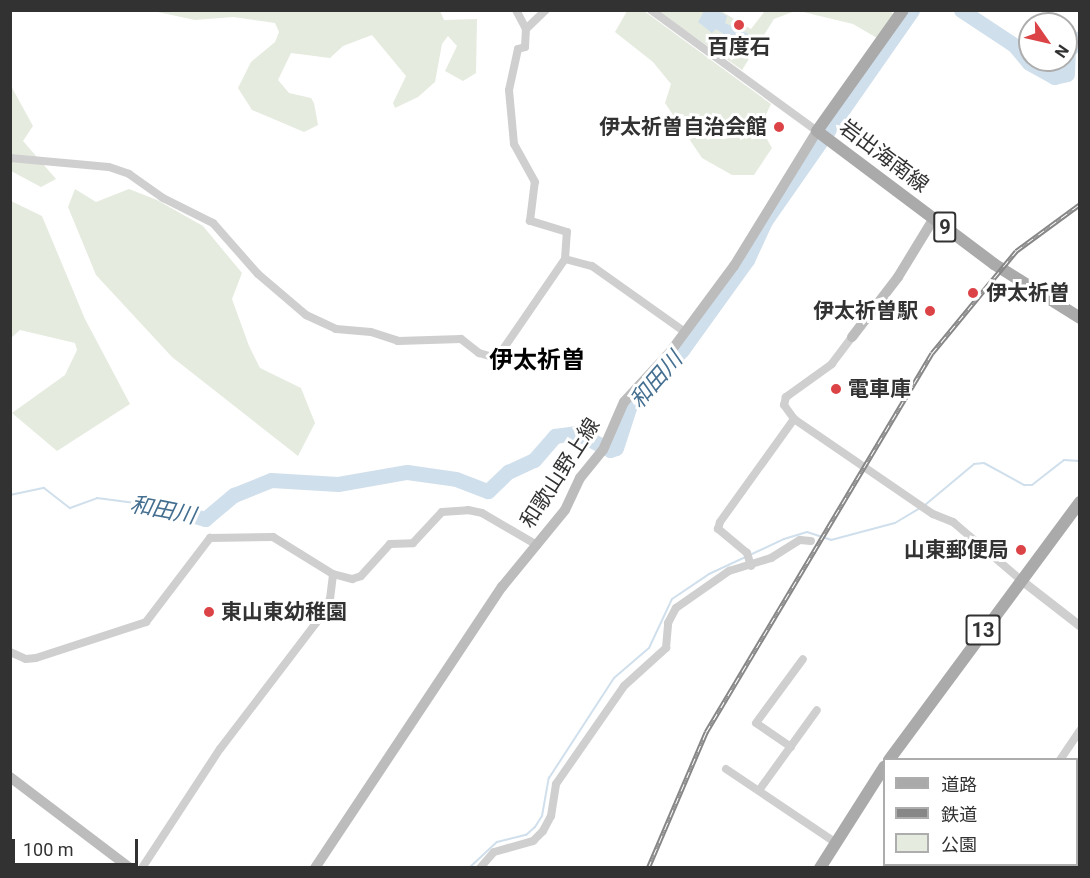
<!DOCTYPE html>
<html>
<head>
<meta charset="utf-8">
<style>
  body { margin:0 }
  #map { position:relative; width:1090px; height:878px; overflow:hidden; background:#fff; font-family:Roboto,"Noto Sans JP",sans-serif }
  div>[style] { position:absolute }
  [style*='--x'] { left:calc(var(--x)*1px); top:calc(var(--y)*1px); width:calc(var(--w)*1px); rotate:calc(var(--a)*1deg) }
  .green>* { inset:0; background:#e5ebdf }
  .water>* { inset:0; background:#d0dfec }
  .stream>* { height:2px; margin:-1px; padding:0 1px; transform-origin:1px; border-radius:1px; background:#d0dfec }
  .river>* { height:15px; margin:-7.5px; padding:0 7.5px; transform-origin:7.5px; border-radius:7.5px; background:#d0dfec }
  .minor>* { height:8px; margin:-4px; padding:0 4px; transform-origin:4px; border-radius:4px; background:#cfcfcf }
  .tertiary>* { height:9px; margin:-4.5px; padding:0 4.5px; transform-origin:4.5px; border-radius:4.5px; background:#cfcfcf }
  .secondary>* { height:10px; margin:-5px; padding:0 5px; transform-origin:5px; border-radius:5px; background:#bcbcbc }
  .primary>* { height:12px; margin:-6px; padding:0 6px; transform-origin:6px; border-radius:6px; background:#aaa }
  .rail>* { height:4.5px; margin-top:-2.25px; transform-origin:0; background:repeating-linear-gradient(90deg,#fff 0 7px,#878787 0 14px); box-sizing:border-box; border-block:2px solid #878787 }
  .dots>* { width:16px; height:16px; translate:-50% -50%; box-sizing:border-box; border:3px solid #fff; border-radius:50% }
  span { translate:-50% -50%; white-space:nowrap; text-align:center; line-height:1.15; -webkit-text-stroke:6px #fff; paint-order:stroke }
  .shield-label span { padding:2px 4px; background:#fff; border:2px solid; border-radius:4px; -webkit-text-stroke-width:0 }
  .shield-label { font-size:20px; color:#323232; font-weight:700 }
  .poi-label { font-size:21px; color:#323232; font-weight:700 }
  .right { translate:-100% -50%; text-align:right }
  .left { translate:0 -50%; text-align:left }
  .street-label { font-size:21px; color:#323232 }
  .water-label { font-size:22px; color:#446f90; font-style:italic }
  .quarter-label { font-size:24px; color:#000; font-weight:700 }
  .frame { position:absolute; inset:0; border:12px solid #323232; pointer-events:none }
  .legend { position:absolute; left:883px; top:758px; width:195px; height:108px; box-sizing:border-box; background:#fff; border:2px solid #adadad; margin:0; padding:8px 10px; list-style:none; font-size:18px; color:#323232 }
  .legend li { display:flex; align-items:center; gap:12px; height:30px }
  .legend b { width:30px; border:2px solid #adadad }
  .north { position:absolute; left:1018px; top:12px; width:60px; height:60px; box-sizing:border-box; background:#fff; border:2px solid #adadad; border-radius:50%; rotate:124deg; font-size:16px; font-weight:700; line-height:24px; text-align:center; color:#323232 }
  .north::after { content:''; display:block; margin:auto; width:21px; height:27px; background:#db4346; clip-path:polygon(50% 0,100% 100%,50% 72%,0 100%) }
  .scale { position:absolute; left:12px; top:839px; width:126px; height:27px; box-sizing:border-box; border:3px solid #323232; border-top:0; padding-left:8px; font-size:18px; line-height:21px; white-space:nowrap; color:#323232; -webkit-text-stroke:4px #fff; paint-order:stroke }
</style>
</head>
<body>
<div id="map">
  <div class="green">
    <div style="clip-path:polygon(829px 10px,890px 10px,893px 14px,877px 38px,853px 24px,799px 11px)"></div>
    <div style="clip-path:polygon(153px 11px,440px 11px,444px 20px,477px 19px,476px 73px,463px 81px,445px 71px,457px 46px,448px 36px,442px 44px,435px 82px,418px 97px,395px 108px,393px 103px,406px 76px,372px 35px,343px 46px,330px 58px,291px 53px,278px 80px,289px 93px,311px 98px,314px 103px,318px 125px,304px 132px,252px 110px,238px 88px,251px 62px,275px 42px,279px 32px,275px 23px,233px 17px,195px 20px)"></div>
    <div style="clip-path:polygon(627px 11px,644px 11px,771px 104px,760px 127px,772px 148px,754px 175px,732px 175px,702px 158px,665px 103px,671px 84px,653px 62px,615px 32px)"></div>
    <div style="clip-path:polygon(658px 11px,721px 11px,751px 29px,765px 11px,795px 11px,774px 19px,742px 70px)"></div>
    <div style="clip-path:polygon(10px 84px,33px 126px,23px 141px,56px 179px,41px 187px,11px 171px)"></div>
    <div style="clip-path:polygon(75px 189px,96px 202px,129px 189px,157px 200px,203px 226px,242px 273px,232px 299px,249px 346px,260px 368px,301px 388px,315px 423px,298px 456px,172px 357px,96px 275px,68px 207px)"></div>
    <div style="clip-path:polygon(11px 201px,42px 216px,85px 319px,130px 404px,57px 451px,12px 413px,65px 375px,77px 350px,75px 343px,20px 330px,11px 338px)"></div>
  </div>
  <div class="water">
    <div style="clip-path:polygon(704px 11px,720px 12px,727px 16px,725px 23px,755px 37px,747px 55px,740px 56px,727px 47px,731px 39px,716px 29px,712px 33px,698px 22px)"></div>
  </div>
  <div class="stream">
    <div style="--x:10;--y:495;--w:35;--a:-12"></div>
    <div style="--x:44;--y:488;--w:33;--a:38"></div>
    <div style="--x:70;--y:508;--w:29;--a:-20"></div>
    <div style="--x:97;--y:498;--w:69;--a:7.5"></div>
    <div style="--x:925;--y:505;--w:64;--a:-39.9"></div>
    <div style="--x:974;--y:464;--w:10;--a:-6"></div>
    <div style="--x:984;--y:463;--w:46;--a:28.8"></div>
    <div style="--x:1024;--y:485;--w:8;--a:0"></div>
    <div style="--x:1032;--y:485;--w:41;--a:-38"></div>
    <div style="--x:1064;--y:460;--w:16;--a:4"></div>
    <div style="--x:469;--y:868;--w:38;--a:-43"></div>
    <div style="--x:497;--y:842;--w:30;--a:-14"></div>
    <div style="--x:526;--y:835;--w:12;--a:-42"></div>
    <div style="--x:535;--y:827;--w:13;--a:-58"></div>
    <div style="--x:542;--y:816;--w:39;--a:-80"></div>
    <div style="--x:549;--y:778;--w:119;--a:-57"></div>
    <div style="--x:614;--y:678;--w:46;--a:-40.6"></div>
    <div style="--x:649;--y:648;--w:54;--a:-64.9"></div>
    <div style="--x:672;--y:599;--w:45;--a:-34"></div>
    <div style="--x:709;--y:574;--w:83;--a:-25"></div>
    <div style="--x:784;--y:539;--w:24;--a:-17"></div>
    <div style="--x:807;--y:532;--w:25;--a:18"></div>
    <div style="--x:831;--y:540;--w:66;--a:-14.9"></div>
    <div style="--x:895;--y:523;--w:29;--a:-31"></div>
  </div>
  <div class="river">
    <div style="--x:961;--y:10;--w:64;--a:33.4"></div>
    <div style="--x:1014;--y:45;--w:23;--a:50"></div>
    <div style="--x:1029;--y:63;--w:29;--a:29"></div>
    <div style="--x:1054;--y:77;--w:13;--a:-13"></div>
    <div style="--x:1067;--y:74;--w:23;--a:-88"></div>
    <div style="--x:1068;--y:51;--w:18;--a:-47"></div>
    <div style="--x:165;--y:507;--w:42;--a:16.7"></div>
    <div style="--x:205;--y:519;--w:38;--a:-40"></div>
    <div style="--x:234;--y:495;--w:40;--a:-22"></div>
    <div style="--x:271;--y:480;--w:67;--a:3.4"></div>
    <div style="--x:338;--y:484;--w:70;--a:-9.9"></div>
    <div style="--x:407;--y:472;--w:49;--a:8.1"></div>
    <div style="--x:456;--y:479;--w:34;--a:21"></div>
    <div style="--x:488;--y:491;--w:28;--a:-44"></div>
    <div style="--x:508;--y:472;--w:29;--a:-25"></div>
    <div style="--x:534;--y:460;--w:32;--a:-49"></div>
    <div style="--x:555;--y:436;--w:22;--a:-8"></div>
    <div style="--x:577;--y:433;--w:37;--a:27"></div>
    <div style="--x:610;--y:450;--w:6;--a:-18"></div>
    <div style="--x:616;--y:448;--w:45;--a:-72"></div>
    <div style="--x:630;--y:405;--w:76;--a:-46.6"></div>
    <div style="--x:682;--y:350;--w:111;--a:-54.2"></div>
    <div style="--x:747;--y:260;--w:43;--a:-65.2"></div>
    <div style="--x:765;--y:221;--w:257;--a:-55.1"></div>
  </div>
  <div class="minor">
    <div style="--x:516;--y:10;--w:21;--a:62"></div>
    <div style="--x:651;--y:10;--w:205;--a:36.1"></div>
    <div style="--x:10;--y:158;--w:99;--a:5.2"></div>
    <div style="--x:109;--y:167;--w:21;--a:19"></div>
    <div style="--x:129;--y:174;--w:42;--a:35.2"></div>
    <div style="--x:163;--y:198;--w:56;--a:26.6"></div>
    <div style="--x:213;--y:223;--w:68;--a:48.6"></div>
    <div style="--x:258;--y:274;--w:63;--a:40.5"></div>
    <div style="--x:306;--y:315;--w:33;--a:25"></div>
    <div style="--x:336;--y:329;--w:35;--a:5"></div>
    <div style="--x:371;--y:332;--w:28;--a:18"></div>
    <div style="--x:398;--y:341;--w:63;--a:-1.8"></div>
    <div style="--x:461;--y:339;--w:23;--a:38"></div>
    <div style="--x:479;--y:353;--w:19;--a:16"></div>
    <div style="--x:497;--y:358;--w:120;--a:-55.5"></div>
    <div style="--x:565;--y:259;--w:27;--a:-86"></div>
    <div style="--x:567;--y:232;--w:39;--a:-163"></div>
    <div style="--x:530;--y:221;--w:39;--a:-83"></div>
    <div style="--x:535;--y:182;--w:43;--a:-118.9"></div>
    <div style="--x:514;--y:144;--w:54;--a:-95.3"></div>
    <div style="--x:509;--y:90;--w:42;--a:-77.6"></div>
    <div style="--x:518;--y:49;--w:7;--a:-16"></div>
    <div style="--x:525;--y:47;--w:18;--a:-87"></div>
    <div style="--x:526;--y:29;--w:28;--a:-44"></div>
    <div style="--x:565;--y:259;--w:28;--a:15"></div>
    <div style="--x:592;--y:266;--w:114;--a:35.4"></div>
    <div style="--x:852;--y:337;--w:34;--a:127"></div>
    <div style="--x:832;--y:364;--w:57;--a:144.3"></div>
    <div style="--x:786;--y:397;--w:8;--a:104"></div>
    <div style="--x:784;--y:405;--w:17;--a:54"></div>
    <div style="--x:794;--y:419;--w:168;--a:34.4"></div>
    <div style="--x:933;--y:514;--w:22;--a:22"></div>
    <div style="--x:953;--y:522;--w:89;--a:40.5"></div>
    <div style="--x:751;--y:566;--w:14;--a:-107"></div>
    <div style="--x:747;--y:553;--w:38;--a:-140"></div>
    <div style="--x:718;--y:529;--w:7;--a:-74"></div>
    <div style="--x:720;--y:522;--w:127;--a:-54.3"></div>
    <div style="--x:10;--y:652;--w:17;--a:24"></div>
    <div style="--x:26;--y:659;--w:10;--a:-6"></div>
    <div style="--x:36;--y:658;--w:116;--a:-18.1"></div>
    <div style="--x:146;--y:622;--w:106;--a:-52.7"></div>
    <div style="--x:210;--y:538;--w:63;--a:-0.9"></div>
    <div style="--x:273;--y:537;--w:70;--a:31.7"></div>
    <div style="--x:333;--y:574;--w:20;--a:15"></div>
    <div style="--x:352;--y:579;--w:9;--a:-18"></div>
    <div style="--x:361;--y:576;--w:43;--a:-47.8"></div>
    <div style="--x:390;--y:544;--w:23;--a:-2"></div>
    <div style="--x:413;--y:543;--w:42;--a:-46.9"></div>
    <div style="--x:442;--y:512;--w:26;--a:-4"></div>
    <div style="--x:468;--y:510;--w:14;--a:12"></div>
    <div style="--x:482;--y:513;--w:64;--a:30.2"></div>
    <div style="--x:791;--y:747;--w:42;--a:-145.6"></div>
    <div style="--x:756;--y:723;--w:79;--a:-53.7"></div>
    <div style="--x:1060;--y:760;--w:36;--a:-56"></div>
    <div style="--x:726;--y:769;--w:133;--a:33.9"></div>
    <div style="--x:760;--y:789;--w:97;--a:-54.2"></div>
    <div style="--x:142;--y:868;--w:142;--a:-56.8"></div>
    <div style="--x:220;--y:749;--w:158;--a:-52.7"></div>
    <div style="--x:316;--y:623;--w:28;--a:-60"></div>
    <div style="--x:330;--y:599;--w:25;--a:-83"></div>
    <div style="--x:480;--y:868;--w:21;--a:-49"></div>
    <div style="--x:494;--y:852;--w:41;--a:-15.8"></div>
    <div style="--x:533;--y:841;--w:14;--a:-45"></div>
    <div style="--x:543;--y:831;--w:17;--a:-62"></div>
    <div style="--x:551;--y:816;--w:32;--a:-81"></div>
    <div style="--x:556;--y:784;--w:119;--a:-55.2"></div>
    <div style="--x:624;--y:686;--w:57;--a:-42.1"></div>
    <div style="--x:666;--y:648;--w:25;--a:-85"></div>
    <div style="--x:668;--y:623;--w:17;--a:-62"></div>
    <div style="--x:676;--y:608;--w:65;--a:-34.9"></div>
    <div style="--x:729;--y:571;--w:44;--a:-17.2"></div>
    <div style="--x:771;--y:558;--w:34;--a:-32"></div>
    <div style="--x:800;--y:540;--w:11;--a:5"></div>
    <div style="--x:986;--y:868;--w:4;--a:-63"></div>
  </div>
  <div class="tertiary">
    <div style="--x:1021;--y:580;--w:75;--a:37.9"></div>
  </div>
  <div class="secondary">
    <div style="--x:852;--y:337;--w:76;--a:-52.5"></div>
    <div style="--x:898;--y:277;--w:69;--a:-58.6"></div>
    <div style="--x:10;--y:777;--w:151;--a:37.2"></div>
    <div style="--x:315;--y:868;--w:338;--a:-56.4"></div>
    <div style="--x:502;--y:587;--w:99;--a:-50.7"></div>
    <div style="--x:565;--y:510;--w:35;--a:-65"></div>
    <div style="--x:580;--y:478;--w:36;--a:-51"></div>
    <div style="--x:603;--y:450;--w:52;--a:-66.4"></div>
    <div style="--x:624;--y:402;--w:69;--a:-47.3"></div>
    <div style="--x:671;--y:351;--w:106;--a:-53.5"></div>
    <div style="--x:734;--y:266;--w:158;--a:-58.4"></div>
  </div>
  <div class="primary">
    <div style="--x:903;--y:10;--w:148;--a:125.4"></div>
    <div style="--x:817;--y:131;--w:221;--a:36.9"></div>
    <div style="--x:994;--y:264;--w:102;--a:32.1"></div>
    <div style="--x:889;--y:760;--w:321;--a:-53.5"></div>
    <div style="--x:820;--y:868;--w:120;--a:-57.6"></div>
  </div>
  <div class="rail">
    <div style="--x:648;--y:868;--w:148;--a:-66.9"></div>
    <div style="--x:706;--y:732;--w:441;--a:-59.2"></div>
    <div style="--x:932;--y:353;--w:132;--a:-50.5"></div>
    <div style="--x:1016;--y:251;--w:79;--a:-36.3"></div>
  </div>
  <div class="dots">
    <div style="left:739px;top:25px;background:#db4346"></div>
    <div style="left:779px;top:127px;background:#db4346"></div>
    <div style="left:973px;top:293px;background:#db4346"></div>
    <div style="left:930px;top:311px;background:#db4346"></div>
    <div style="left:836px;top:389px;background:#db4346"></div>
    <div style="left:1021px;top:550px;background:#db4346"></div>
    <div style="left:209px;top:612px;background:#db4346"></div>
  </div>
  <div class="shield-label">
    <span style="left:945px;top:227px">9</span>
    <span style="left:983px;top:630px">13</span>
  </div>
  <div class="poi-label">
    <span style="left:739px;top:47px">百度石</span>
    <span class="right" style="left:767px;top:127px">伊太祈曽自治会館</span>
    <span class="left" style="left:986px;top:293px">伊太祈曽</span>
    <span class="right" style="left:918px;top:311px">伊太祈曽駅</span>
    <span class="left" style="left:848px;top:389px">電車庫</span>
    <span class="right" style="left:1009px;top:550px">山東郵便局</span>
    <span class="left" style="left:221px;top:612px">東山東幼稚園</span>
  </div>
  <div class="street-label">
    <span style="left:884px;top:156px;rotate:37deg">岩出海南線</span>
    <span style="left:560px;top:473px;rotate:-57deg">和歌山野上線</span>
  </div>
  <div class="water-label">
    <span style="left:656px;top:380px;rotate:-49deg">和田川</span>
    <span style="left:163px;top:510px;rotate:11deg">和田川</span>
  </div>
  <div class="quarter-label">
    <span style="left:537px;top:361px">伊太祈曽</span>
  </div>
  <div class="frame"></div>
  <ul class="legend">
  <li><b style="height:8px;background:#aaa"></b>道路</li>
  <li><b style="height:8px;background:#878787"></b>鉄道</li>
  <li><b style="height:16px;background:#e5ebdf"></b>公園</li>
  </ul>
  <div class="north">N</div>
  <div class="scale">100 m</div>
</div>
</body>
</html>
